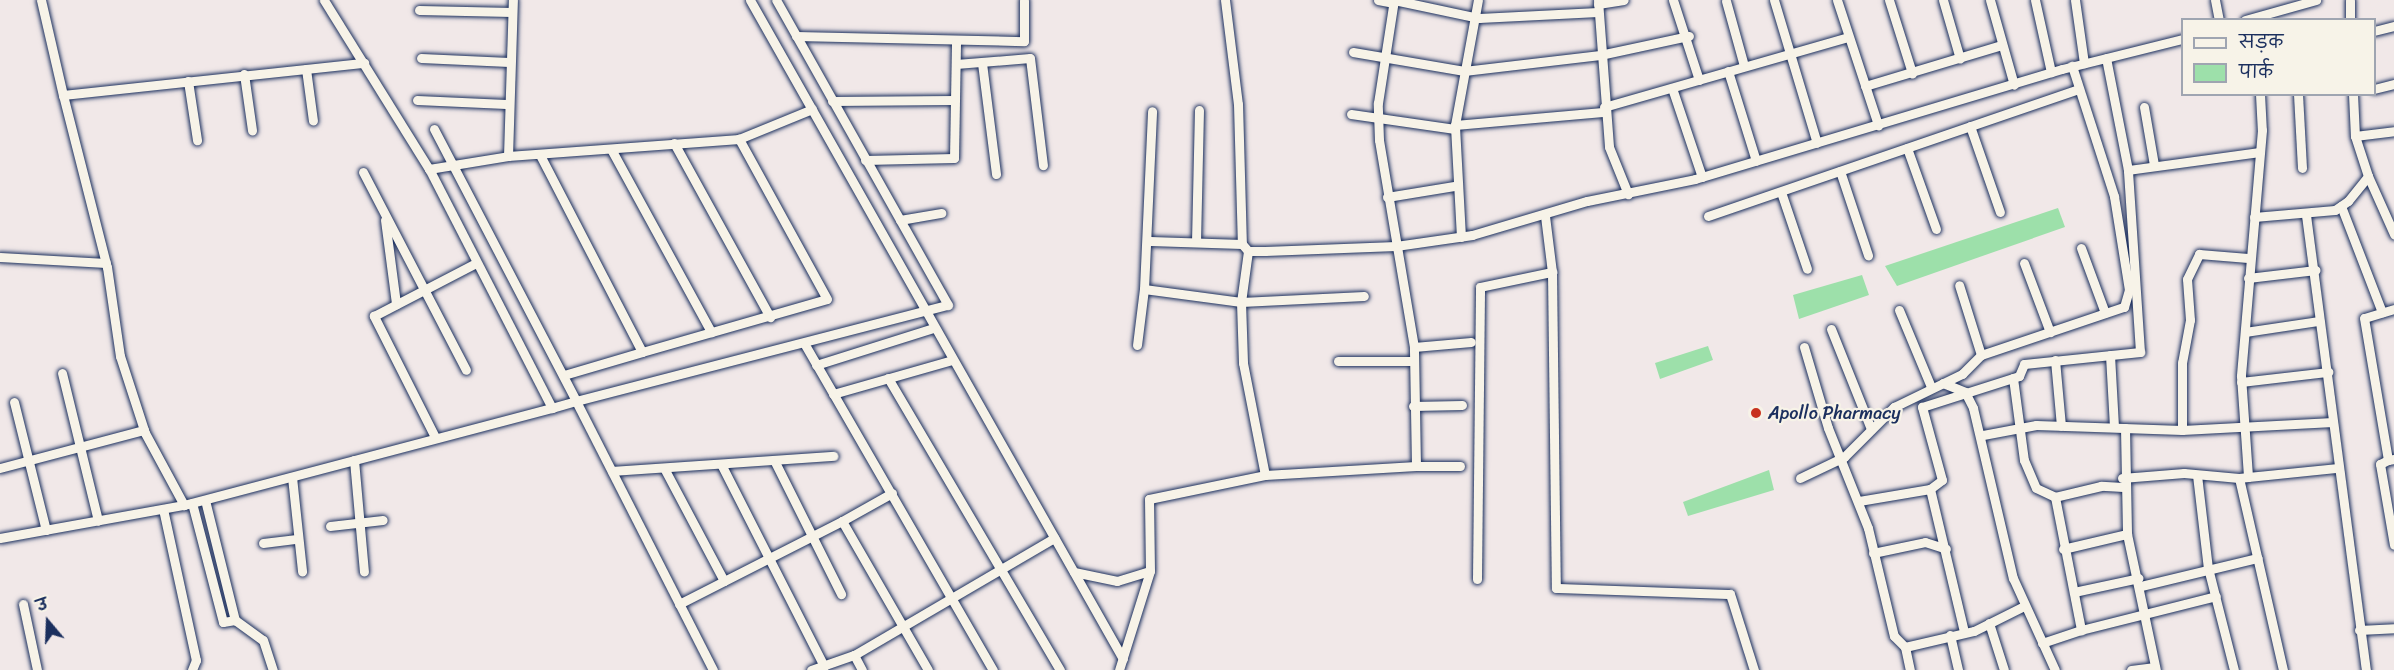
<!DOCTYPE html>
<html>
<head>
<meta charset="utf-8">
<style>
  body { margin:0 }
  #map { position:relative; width:2394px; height:670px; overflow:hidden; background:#f1e8e8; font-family:Sriracha,"Playpen Sans Deva",sans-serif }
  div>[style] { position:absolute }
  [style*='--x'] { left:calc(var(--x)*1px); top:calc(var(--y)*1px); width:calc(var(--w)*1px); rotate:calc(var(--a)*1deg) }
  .green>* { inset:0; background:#9de0aa }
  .roads { filter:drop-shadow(0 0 2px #1b2f5e) drop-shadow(0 0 2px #1b2f5e) }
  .minor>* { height:9px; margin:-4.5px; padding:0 4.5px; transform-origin:4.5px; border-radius:4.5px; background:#f7f3e8 }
  .dots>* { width:16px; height:16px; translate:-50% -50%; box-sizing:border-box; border:3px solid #f7f3e8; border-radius:50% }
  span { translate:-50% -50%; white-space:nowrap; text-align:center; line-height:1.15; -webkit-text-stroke:4.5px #f7f3e8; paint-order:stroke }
  .poi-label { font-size:18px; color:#1b2f5e }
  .left { translate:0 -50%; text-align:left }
  .legend { position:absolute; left:2181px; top:18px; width:195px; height:78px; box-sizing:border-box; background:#f7f3e8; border:2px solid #9fa5b1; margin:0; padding:8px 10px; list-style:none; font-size:18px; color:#1b2f5e }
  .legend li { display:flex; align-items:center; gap:12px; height:30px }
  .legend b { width:30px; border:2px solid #9fa5b1 }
  .north { position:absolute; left:18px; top:592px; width:60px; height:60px; -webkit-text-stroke:4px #f7f3e8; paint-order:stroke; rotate:341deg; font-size:16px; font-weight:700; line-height:24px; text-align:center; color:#1b2f5e }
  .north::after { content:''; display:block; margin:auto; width:21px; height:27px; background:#1b2f5e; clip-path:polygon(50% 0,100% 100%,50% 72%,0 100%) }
</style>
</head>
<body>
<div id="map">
  <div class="green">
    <div style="clip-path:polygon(2058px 208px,2065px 227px,1897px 286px,1885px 266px)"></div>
    <div style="clip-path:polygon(1862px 275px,1869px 295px,1799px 319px,1793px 295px)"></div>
    <div style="clip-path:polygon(1708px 346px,1713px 360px,1660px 379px,1655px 363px)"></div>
    <div style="clip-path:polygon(1769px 470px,1774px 490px,1688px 516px,1683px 502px)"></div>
  </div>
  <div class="roads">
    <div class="minor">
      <div style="--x:41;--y:0;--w:98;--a:77"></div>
      <div style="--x:63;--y:95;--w:303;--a:-6.1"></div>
      <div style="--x:750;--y:0;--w:757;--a:60.49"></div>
      <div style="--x:1225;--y:0;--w:105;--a:82.9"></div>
      <div style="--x:1238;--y:104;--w:140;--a:88.4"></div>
      <div style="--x:1242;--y:244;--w:9;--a:49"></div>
      <div style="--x:1248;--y:251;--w:17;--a:0"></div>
      <div style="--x:1265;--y:251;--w:131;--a:-2.2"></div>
      <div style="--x:1396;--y:246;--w:77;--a:-8.2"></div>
      <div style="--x:1472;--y:235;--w:120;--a:-16.5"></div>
      <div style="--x:1587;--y:201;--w:110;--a:-11.5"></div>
      <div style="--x:1695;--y:179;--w:383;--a:-16.7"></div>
      <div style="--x:2062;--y:69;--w:124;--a:-14"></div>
      <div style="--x:1378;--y:0;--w:15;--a:11"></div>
      <div style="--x:1394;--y:0;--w:87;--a:12"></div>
      <div style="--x:1479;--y:18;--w:119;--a:-2.9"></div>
      <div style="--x:1598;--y:0;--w:147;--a:85.7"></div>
      <div style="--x:1609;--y:147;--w:51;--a:68"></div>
      <div style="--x:1673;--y:0;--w:84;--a:72"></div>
      <div style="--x:1774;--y:0;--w:149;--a:73.3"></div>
      <div style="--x:1837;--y:0;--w:132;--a:71.8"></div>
      <div style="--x:1889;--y:0;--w:77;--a:72.5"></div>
      <div style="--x:1943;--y:0;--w:61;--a:73.9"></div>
      <div style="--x:1990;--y:0;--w:88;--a:74.2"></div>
      <div style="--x:2035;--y:0;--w:74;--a:77.5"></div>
      <div style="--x:2075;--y:0;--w:64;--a:81.9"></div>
      <div style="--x:2215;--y:0;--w:20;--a:79"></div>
      <div style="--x:2350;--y:0;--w:20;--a:90"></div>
      <div style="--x:1726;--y:1;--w:67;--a:74.5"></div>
      <div style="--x:1598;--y:4;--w:26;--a:-9"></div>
      <div style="--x:419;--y:10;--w:93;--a:1.2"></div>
      <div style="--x:2245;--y:20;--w:74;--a:-15.7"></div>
      <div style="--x:2374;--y:31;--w:21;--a:-14"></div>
      <div style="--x:796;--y:36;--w:228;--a:1.3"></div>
      <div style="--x:1024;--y:41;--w:41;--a:-90"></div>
      <div style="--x:1353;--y:52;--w:113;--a:9.7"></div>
      <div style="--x:1464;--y:71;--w:137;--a:-6.7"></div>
      <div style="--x:1600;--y:55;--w:91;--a:-12.1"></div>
      <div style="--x:421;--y:58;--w:88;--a:2.6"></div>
      <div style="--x:982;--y:63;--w:112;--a:82.8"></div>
      <div style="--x:956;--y:64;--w:74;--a:-4.6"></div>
      <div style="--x:1030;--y:58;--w:108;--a:83.1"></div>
      <div style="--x:306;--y:69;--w:52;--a:82.3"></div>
      <div style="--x:1728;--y:71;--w:94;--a:72.7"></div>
      <div style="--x:244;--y:74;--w:57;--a:81.9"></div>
      <div style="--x:188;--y:81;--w:60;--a:81.3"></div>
      <div style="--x:1865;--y:86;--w:143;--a:-16.7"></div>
      <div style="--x:1672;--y:88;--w:94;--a:71.4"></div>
      <div style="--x:2374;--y:89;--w:21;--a:-14"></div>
      <div style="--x:2260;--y:94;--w:36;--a:87"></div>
      <div style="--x:2262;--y:130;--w:247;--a:94.9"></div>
      <div style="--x:2241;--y:376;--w:101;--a:86"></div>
      <div style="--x:2248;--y:477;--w:9;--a:174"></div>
      <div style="--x:2239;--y:478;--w:197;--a:77.1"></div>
      <div style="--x:2298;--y:94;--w:74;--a:86.9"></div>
      <div style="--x:2353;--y:94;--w:42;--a:87.3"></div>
      <div style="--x:2355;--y:136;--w:39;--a:-7"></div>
      <div style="--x:63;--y:95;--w:178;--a:75.7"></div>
      <div style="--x:107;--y:267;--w:90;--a:81.7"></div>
      <div style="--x:120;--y:356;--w:81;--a:72"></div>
      <div style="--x:145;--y:433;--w:82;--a:61.6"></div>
      <div style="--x:184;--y:505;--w:381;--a:-14.8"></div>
      <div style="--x:552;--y:408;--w:269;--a:-117.2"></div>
      <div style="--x:429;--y:169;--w:199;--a:-121.9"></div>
      <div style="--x:417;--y:100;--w:89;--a:2.6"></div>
      <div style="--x:832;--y:101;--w:123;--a:-0.5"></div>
      <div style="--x:1604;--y:107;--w:254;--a:-16"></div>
      <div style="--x:2144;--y:107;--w:59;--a:80.2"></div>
      <div style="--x:1351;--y:114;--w:105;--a:8.2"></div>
      <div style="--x:1455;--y:125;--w:151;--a:-5"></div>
      <div style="--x:1970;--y:126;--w:91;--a:70.8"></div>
      <div style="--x:434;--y:129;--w:307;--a:62.4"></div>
      <div style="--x:576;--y:401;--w:25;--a:164"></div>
      <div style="--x:674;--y:143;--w:199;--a:61.1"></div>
      <div style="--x:1907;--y:148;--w:86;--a:70.3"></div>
      <div style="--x:611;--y:149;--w:209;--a:61.3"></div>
      <div style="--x:540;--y:155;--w:222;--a:62.6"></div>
      <div style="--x:642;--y:352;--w:192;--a:-16"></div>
      <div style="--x:827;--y:299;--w:183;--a:-118.8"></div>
      <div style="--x:508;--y:156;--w:156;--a:-88.2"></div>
      <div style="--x:865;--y:160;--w:89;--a:-1.3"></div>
      <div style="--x:954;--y:158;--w:118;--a:-89"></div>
      <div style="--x:429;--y:169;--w:80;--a:-9.3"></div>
      <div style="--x:508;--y:156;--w:232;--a:-4.2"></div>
      <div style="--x:739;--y:139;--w:79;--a:-22.3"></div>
      <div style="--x:2128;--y:170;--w:132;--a:-7.8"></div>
      <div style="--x:1840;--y:171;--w:89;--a:71.6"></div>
      <div style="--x:363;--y:172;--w:223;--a:62.5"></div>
      <div style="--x:2368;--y:176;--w:64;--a:65.9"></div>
      <div style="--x:1781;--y:192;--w:81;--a:71.3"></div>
      <div style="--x:1387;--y:197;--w:68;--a:-9.3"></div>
      <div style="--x:2341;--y:206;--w:114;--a:68.9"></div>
      <div style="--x:2306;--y:215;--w:459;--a:82.5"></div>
      <div style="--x:1545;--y:216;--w:56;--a:82.9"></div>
      <div style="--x:1552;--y:272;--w:316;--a:89.3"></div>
      <div style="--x:1556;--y:588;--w:174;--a:2"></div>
      <div style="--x:1730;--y:594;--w:80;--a:72.5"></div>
      <div style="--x:1708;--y:216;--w:391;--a:-18.9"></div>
      <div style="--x:2254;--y:217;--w:81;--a:-4.9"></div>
      <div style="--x:2335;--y:210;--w:16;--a:-35"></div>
      <div style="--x:2348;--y:201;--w:32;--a:-51"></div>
      <div style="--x:2368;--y:176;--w:42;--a:-108"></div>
      <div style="--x:385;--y:220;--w:85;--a:82.5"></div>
      <div style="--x:900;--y:220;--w:42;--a:-9.7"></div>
      <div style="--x:1461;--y:237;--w:112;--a:-93.1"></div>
      <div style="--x:1455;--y:125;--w:127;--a:-79.6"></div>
      <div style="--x:1150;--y:241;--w:92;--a:1.9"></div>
      <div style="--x:1196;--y:242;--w:132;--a:-88.7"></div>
      <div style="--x:2081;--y:248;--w:69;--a:69.7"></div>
      <div style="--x:1248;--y:251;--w:51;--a:97.8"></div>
      <div style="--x:1241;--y:302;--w:123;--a:-2.8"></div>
      <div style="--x:0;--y:257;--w:106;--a:3.2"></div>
      <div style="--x:2024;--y:263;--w:74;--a:69.4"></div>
      <div style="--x:2248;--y:278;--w:68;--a:-6.7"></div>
      <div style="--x:1144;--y:289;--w:178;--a:-87.4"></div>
      <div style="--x:2394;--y:309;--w:31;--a:163"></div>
      <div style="--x:2364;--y:318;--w:144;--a:80.4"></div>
      <div style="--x:2388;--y:460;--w:6;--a:-9"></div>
      <div style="--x:1899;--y:310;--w:83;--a:67.4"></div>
      <div style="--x:1831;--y:329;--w:108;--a:68.2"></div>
      <div style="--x:2245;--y:332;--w:75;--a:-8.5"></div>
      <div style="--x:804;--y:343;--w:378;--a:60"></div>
      <div style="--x:1137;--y:345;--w:56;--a:-82.9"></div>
      <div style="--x:1144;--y:289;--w:98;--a:7.6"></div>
      <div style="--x:1241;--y:302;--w:61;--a:88.1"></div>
      <div style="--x:1243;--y:363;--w:114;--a:78.9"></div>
      <div style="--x:1414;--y:347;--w:57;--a:-5"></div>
      <div style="--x:1804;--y:347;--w:84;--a:73.5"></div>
      <div style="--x:1828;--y:428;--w:108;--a:68.2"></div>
      <div style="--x:1868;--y:528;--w:111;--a:76.5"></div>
      <div style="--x:1894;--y:636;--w:16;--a:45"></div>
      <div style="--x:1905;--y:647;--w:71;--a:-13.1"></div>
      <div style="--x:1974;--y:631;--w:56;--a:-26.6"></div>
      <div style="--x:1981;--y:355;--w:151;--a:-18.6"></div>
      <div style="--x:2124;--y:307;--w:18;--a:-74"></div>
      <div style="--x:2129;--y:290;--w:95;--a:-99.1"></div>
      <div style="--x:2114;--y:196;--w:137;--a:-107.9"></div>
      <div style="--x:2110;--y:355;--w:72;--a:86.8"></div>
      <div style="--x:2055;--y:360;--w:66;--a:84.8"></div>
      <div style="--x:1338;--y:361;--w:74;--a:0"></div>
      <div style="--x:816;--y:365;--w:123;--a:-17.5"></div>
      <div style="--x:62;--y:373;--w:152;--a:76.3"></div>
      <div style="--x:564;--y:375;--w:81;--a:-16.4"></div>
      <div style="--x:888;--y:378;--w:339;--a:59.5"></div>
      <div style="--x:2013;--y:378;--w:83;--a:82.4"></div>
      <div style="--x:2024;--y:460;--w:30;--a:67"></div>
      <div style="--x:2036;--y:488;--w:21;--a:25"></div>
      <div style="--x:2241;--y:382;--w:88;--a:-6.6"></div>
      <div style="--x:1943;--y:383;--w:24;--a:22"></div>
      <div style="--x:1965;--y:392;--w:18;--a:63"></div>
      <div style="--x:1973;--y:408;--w:175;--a:76.8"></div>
      <div style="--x:2013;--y:578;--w:101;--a:65.5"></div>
      <div style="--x:833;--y:394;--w:124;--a:-15.9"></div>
      <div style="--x:14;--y:402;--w:132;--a:76"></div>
      <div style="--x:1413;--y:406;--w:49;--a:-1.2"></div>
      <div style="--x:2125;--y:428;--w:106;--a:88.9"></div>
      <div style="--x:2127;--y:534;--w:139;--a:78"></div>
      <div style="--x:2182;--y:430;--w:151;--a:-3"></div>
      <div style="--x:1983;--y:435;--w:54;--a:-10.7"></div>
      <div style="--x:2036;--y:425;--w:146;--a:2"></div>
      <div style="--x:2182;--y:430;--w:67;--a:-90"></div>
      <div style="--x:2182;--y:363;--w:44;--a:-79.5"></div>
      <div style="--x:2190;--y:320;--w:41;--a:-94.2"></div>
      <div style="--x:2187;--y:279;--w:28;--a:-64"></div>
      <div style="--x:2199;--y:254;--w:49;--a:4.7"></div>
      <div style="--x:435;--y:437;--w:136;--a:-116.8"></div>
      <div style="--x:374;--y:316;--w:115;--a:-27.5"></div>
      <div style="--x:354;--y:460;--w:112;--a:84.9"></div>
      <div style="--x:774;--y:460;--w:150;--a:63.4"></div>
      <div style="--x:2388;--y:460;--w:9;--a:153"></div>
      <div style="--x:2380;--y:464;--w:82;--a:80.2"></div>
      <div style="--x:721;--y:464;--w:227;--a:63"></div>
      <div style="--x:1416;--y:466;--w:44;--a:0"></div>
      <div style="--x:0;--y:468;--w:149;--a:-14.8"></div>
      <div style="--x:664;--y:468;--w:128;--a:62"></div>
      <div style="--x:612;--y:471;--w:222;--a:-3.9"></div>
      <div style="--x:2197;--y:475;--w:94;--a:83.3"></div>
      <div style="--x:2208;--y:568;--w:105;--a:75.7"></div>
      <div style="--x:292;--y:477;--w:95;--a:83.9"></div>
      <div style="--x:2248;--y:477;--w:88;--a:-5.8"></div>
      <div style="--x:1800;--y:478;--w:49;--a:-25.5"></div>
      <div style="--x:1844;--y:457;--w:71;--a:-45"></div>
      <div style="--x:1894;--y:407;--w:76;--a:-25.9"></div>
      <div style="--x:1962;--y:374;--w:27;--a:-45"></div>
      <div style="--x:1981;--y:355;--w:73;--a:-107.4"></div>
      <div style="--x:2122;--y:478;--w:62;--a:-4.6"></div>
      <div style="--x:2184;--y:473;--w:55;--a:5.2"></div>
      <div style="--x:2123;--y:487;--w:22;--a:-177"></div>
      <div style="--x:2101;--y:486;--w:47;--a:166.6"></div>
      <div style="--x:2055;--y:497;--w:136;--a:78.9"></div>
      <div style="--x:2081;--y:630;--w:139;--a:-14.1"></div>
      <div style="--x:1930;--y:489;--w:147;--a:76.6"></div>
      <div style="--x:892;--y:493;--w:57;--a:150.8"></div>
      <div style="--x:842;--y:521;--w:172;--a:60"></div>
      <div style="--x:205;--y:500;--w:124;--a:76"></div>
      <div style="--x:1859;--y:501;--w:72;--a:-9.6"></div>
      <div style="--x:1930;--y:489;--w:15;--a:-37"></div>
      <div style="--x:1942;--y:480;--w:76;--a:-105.3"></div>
      <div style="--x:1922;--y:407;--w:102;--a:-17.7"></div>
      <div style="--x:2019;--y:376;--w:13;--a:-67"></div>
      <div style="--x:2024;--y:364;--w:117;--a:-5.9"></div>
      <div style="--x:2140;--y:352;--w:182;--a:-93.8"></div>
      <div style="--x:2128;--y:170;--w:114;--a:-101.1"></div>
      <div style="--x:192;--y:503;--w:123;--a:75.4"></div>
      <div style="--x:223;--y:622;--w:12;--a:-9"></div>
      <div style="--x:235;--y:620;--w:34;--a:36"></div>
      <div style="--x:263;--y:640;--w:32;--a:72"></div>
      <div style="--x:163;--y:509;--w:155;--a:77.7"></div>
      <div style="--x:196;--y:660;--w:11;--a:112"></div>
      <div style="--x:330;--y:526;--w:53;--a:-6.5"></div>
      <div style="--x:0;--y:538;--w:187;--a:-10.2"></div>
      <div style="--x:263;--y:543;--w:34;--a:-7"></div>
      <div style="--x:2063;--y:549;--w:66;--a:-13.2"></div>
      <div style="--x:1873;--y:553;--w:53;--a:-11.9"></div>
      <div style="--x:1925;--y:542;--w:22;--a:18"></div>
      <div style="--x:1074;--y:572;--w:44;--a:11.8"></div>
      <div style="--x:1117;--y:581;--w:34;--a:-17"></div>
      <div style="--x:1477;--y:579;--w:292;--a:-89.4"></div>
      <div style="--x:1480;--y:287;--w:74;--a:-11.8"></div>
      <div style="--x:2141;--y:586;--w:120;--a:-13.5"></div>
      <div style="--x:2074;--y:592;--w:66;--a:-12.2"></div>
      <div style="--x:23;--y:604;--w:67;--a:78"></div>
      <div style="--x:679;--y:604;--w:183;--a:-27"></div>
      <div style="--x:1989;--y:623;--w:49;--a:72.3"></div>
      <div style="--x:2359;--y:630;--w:35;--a:-3"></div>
      <div style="--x:1950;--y:635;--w:36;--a:77"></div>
      <div style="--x:2042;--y:643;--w:41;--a:-18.4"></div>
      <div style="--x:1905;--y:647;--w:24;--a:78"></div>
      <div style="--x:713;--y:670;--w:302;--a:-117"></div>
      <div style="--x:576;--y:401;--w:384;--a:-14.5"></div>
      <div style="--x:948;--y:305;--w:350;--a:-119.4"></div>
      <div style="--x:811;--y:670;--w:46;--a:-19.2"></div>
      <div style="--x:862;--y:670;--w:17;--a:-118"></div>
      <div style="--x:854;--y:655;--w:232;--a:-30.3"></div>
      <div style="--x:1119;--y:670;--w:104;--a:-72.6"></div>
      <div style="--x:1150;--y:571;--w:72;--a:-90.8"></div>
      <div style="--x:1149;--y:499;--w:118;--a:-11.7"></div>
      <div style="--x:1265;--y:475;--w:151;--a:-3.4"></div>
      <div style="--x:1416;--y:466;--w:119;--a:-91"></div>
      <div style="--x:1414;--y:347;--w:210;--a:-99.6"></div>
      <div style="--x:1379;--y:140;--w:37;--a:-92"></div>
      <div style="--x:1378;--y:103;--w:104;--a:-81.2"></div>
      <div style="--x:2131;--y:670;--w:24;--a:-7"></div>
    </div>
  </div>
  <div class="dots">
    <div style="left:1756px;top:413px;background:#c8321e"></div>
  </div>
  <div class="poi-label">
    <span class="left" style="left:1768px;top:413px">Apollo Pharmacy</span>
  </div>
  <ul class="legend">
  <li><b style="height:8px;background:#f7f3e8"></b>सड़क</li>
  <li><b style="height:16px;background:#9de0aa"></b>पार्क</li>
  </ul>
  <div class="north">उ</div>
</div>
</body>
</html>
